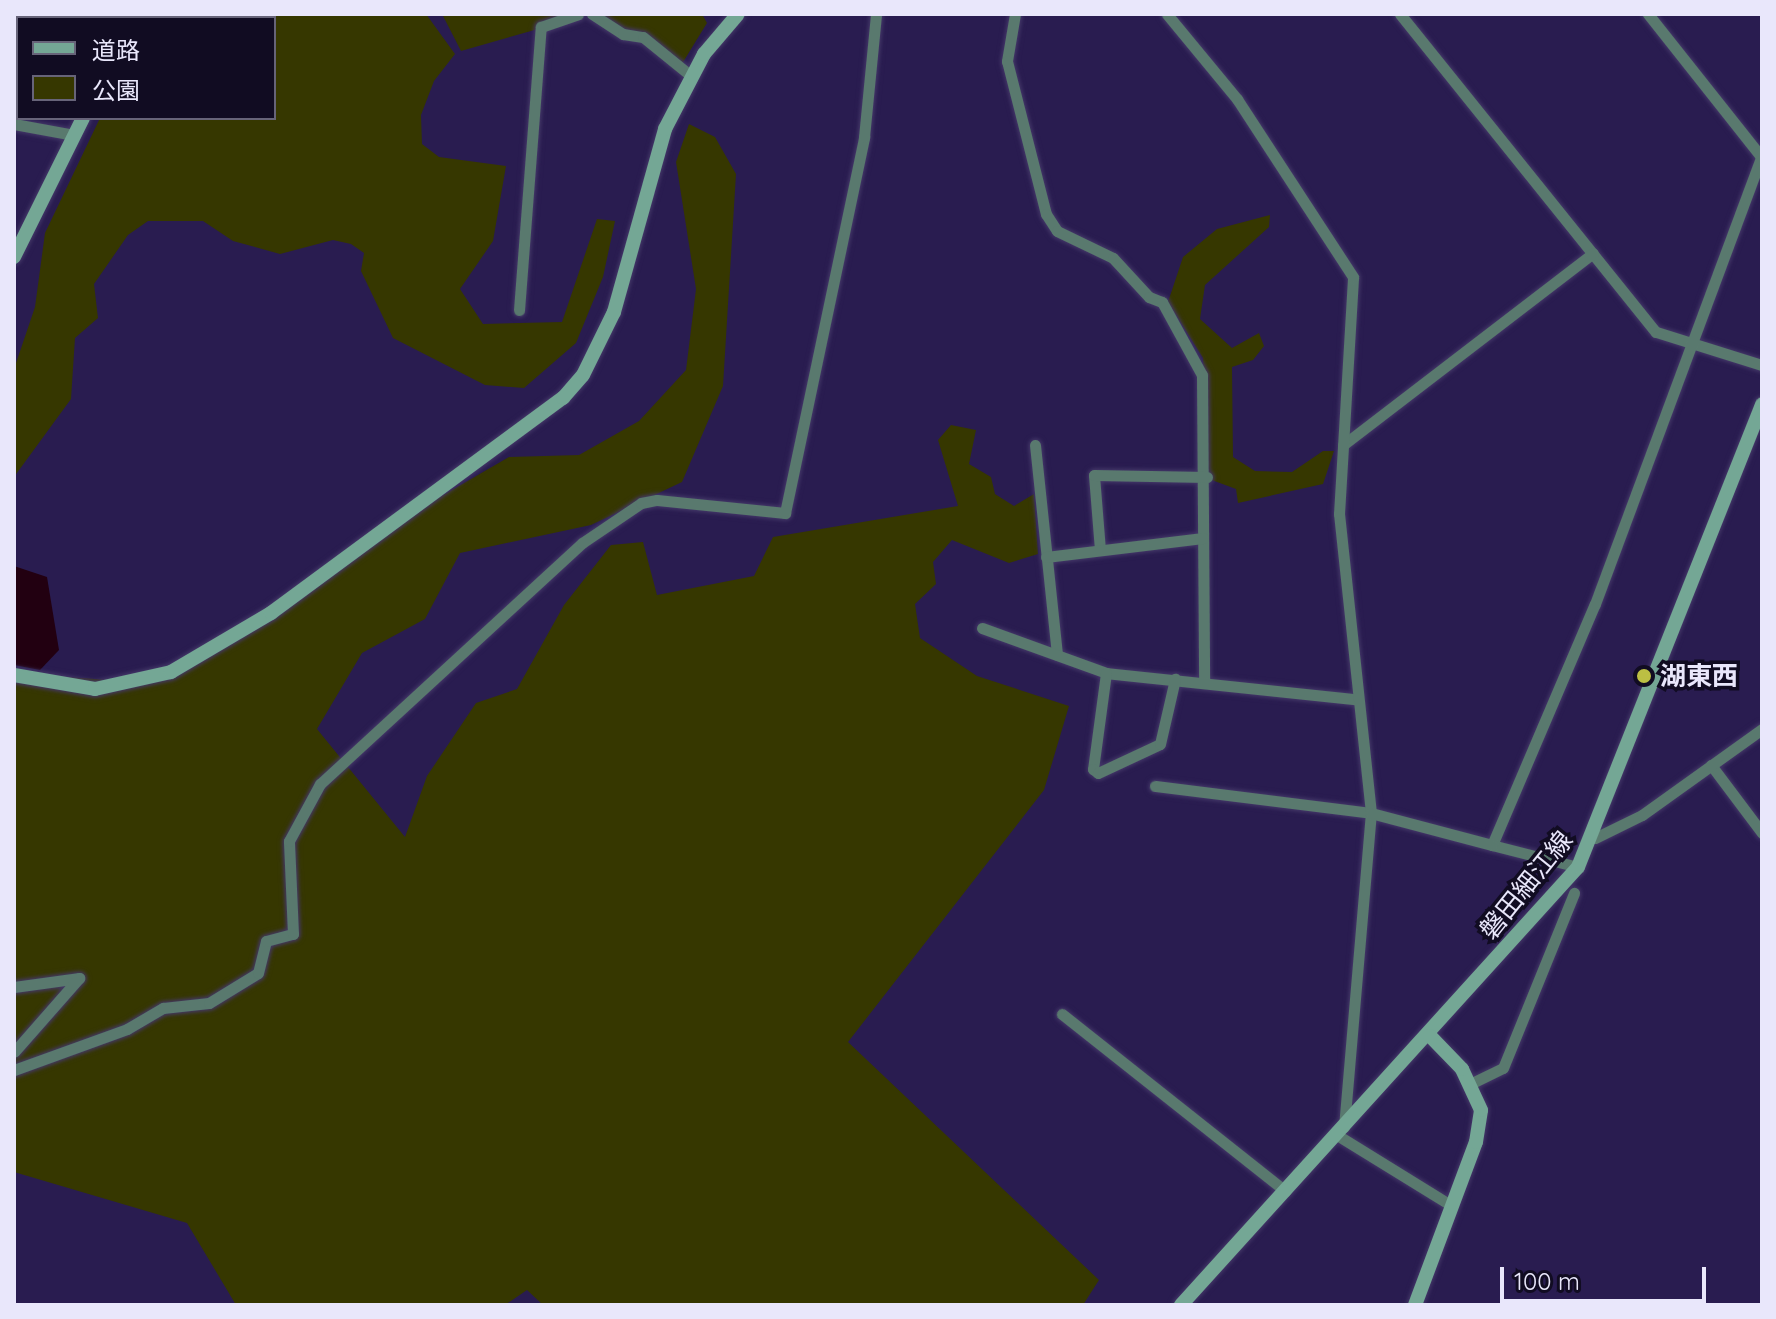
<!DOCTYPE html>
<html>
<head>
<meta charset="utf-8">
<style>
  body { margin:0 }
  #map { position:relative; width:1776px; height:1319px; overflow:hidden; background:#291c50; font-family:Quicksand,"Noto Sans JP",sans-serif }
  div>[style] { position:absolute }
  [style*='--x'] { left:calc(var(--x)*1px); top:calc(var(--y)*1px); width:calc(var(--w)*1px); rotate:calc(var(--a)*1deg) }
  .green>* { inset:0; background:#363700 }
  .water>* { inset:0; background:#201 }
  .roads { filter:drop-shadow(0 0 2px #443868) drop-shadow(0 0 2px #443868) }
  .street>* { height:11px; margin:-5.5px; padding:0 5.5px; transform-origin:5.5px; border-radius:5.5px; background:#59796e }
  .secondary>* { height:14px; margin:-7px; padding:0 7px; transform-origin:7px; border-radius:7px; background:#74a795 }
  .dots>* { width:22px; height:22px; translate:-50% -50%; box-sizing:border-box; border:4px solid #110c22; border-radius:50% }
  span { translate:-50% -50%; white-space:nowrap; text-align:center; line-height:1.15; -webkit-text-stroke:7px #110c22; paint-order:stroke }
  .poi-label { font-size:26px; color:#e9e7fb; font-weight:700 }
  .left { translate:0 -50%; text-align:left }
  .street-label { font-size:26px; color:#e9e7fb }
  .frame { position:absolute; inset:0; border:16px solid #e9e7fb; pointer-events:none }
  .legend { position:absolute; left:16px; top:16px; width:260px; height:104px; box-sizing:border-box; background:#110c22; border:2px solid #676479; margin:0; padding:10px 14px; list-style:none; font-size:24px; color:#e9e7fb }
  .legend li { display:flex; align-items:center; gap:16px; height:40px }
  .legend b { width:40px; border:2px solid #676479 }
  .scale { position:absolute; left:1500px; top:1267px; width:206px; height:36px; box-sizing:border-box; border:4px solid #e9e7fb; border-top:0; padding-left:10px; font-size:24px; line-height:28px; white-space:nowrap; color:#e9e7fb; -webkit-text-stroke:6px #110c22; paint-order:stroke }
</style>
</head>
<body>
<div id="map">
  <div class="green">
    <div style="clip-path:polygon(151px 14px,426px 14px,455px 54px,434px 81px,421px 115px,422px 144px,439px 157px,506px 166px,493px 241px,460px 289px,483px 324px,562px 322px,597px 219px,615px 221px,603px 277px,576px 343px,524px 388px,485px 385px,393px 338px,361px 271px,364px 253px,351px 244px,333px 240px,280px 254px,233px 241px,203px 221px,148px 221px,128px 235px,94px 284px,98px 318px,75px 338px,71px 399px,14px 477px,14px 369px,35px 307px,45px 233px,100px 118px,274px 118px,274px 18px)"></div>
    <div style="clip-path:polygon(442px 14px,591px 14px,461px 51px)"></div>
    <div style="clip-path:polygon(594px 14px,702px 14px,707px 23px,677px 72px,640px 38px)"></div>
    <div style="clip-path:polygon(689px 124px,715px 137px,736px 174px,723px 386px,682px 482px,591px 525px,460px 553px,425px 619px,362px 653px,317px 729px,405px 837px,427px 776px,476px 703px,517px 689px,564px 605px,611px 545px,643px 542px,657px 595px,754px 576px,773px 537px,958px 506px,938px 440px,951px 425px,976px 430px,969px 464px,991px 477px,995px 494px,1014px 506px,1034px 494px,1038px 554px,1009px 563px,952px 540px,933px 562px,936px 584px,915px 604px,920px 638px,977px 676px,1069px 706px,1044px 790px,848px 1042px,1099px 1280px,1083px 1305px,543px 1305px,527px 1290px,505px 1305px,236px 1305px,187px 1223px,14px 1172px,14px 673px,135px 682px,240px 632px,376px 534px,509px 457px,579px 455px,639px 421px,686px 370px,696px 289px,676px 162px)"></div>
    <div style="clip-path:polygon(1270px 215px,1269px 227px,1205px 285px,1200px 319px,1232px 348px,1259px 333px,1264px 346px,1253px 360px,1232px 367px,1233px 457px,1255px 471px,1292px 472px,1323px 451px,1334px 451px,1323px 484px,1238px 503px,1236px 489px,1209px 479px,1203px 358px,1168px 302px,1183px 257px,1217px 229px)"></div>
  </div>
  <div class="water">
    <div style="clip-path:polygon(14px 566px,47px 577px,59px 650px,40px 670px,14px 665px)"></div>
  </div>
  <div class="roads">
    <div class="street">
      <div style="--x:592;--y:14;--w:37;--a:33"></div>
      <div style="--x:623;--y:34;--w:20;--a:9"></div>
      <div style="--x:643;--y:37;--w:62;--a:39.1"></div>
      <div style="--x:1015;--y:14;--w:48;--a:99.7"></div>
      <div style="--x:1007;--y:61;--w:158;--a:75.7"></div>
      <div style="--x:1046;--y:214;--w:20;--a:57"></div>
      <div style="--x:1057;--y:231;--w:62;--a:25.7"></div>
      <div style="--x:1113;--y:258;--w:53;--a:47.3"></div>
      <div style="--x:1149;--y:297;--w:14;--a:21"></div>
      <div style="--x:1162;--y:302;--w:83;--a:61.3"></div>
      <div style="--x:1202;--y:375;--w:307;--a:89.6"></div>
      <div style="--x:1400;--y:14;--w:408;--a:51.2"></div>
      <div style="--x:1656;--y:332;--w:111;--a:17.3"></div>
      <div style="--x:1648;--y:14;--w:184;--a:51.6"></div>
      <div style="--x:14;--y:124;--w:61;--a:10.4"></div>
      <div style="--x:519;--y:310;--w:284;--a:-85.6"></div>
      <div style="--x:541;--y:27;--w:39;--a:-19"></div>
      <div style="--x:1035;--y:445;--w:211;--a:84"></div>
      <div style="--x:1343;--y:445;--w:315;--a:-37.5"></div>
      <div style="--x:1100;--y:550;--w:75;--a:-94.6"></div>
      <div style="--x:1094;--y:475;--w:113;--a:1"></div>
      <div style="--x:1046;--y:557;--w:158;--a:-6.9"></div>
      <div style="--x:982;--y:628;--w:132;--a:19.9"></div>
      <div style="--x:1106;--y:673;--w:250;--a:6"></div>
      <div style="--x:1106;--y:673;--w:97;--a:97.7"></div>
      <div style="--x:1093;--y:769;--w:6;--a:39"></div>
      <div style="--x:1098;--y:773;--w:68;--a:-25.1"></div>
      <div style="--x:1160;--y:744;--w:67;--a:-77"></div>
      <div style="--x:1711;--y:765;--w:85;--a:53.1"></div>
      <div style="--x:1155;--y:786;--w:218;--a:7.1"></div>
      <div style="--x:1371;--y:813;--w:301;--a:-96.1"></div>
      <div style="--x:1339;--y:514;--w:237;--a:-86.6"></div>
      <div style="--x:1353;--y:277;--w:212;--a:-123.1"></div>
      <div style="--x:1237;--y:99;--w:110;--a:-129.5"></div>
      <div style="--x:1595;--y:838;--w:52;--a:-26.1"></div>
      <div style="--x:1642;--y:815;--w:148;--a:-35.6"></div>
      <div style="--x:1578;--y:867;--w:89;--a:-165.7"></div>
      <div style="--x:1492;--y:845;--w:262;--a:-66.9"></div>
      <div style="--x:1595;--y:604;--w:480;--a:-69.6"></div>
      <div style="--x:14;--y:987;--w:66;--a:-7.9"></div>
      <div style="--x:79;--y:978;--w:98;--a:131.3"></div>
      <div style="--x:1062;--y:1014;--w:285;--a:38.4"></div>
      <div style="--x:14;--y:1070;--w:120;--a:-19.9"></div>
      <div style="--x:127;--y:1029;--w:42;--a:-30.3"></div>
      <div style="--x:163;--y:1008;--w:46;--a:-6.2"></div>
      <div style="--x:209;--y:1003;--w:57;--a:-31.5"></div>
      <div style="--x:258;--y:973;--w:33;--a:-76"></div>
      <div style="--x:266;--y:941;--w:28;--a:-15"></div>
      <div style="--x:293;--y:934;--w:93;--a:-92.5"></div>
      <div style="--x:289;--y:841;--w:65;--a:-61.5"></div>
      <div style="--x:320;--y:784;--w:356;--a:-42.6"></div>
      <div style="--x:582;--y:543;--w:71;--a:-34.1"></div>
      <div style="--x:641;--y:503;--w:16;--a:-11"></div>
      <div style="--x:657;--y:500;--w:129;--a:5.8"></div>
      <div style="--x:785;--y:513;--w:384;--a:-78.1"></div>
      <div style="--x:864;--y:137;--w:124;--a:-84.4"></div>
      <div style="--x:1472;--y:1083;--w:34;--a:-26"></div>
      <div style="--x:1503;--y:1068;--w:189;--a:-67.9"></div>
      <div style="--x:1344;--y:1127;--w:315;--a:-85.1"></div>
      <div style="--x:1371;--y:813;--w:125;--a:14.8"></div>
      <div style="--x:1337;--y:1135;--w:135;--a:31.7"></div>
    </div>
    <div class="secondary">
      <div style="--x:131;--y:18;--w:4;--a:-63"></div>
      <div style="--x:14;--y:257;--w:155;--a:-63.6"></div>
      <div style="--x:14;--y:675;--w:82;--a:9.8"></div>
      <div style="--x:95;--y:689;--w:78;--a:-12.6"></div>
      <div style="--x:171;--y:672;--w:116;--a:-30.5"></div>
      <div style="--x:271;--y:613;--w:363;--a:-36.4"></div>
      <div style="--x:563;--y:398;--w:30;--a:-49"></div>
      <div style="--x:583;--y:375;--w:70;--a:-63.8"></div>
      <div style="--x:614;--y:312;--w:190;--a:-74.4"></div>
      <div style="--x:665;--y:129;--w:85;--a:-62.5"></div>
      <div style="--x:704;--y:54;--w:52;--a:-49.6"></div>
      <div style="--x:1181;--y:1305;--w:591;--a:-47.81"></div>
      <div style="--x:1578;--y:867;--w:498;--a:-68.3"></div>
      <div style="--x:1415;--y:1305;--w:174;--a:-69.5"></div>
      <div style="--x:1476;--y:1142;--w:32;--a:-81"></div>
      <div style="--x:1481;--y:1110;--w:45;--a:-114.9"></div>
      <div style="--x:1462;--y:1069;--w:46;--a:-134.1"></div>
    </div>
  </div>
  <div class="dots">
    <div style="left:1644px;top:676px;background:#bcbf43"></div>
  </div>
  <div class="poi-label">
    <span class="left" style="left:1660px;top:676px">湖東西</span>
  </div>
  <div class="street-label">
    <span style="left:1526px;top:885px;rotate:-51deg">磐田細江線</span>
  </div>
  <div class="frame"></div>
  <ul class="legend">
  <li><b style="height:10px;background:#74a795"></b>道路</li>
  <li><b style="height:22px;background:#363700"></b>公園</li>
  </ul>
  <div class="scale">100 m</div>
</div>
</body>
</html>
